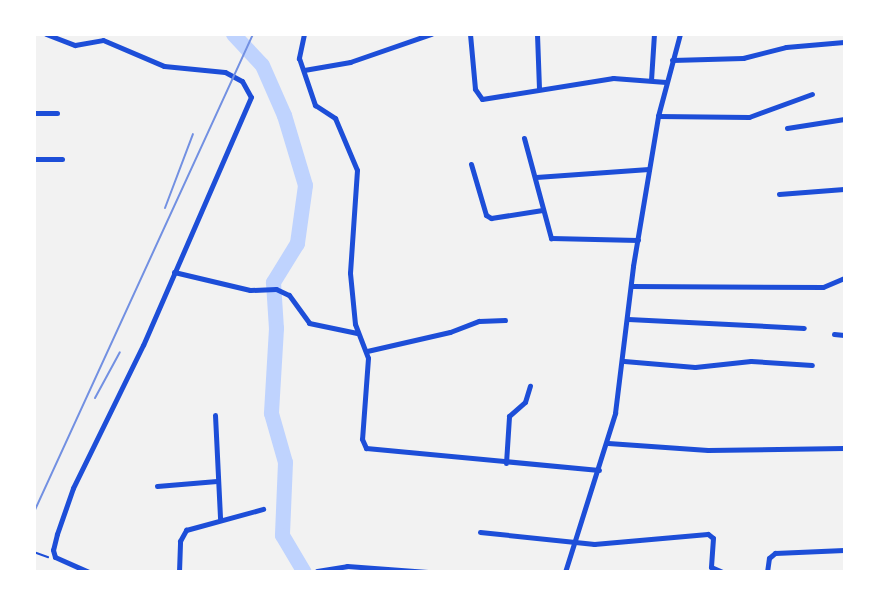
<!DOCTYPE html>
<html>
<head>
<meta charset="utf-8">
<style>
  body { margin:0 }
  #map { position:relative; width:879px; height:606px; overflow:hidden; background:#f2f2f2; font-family:Poppins,sans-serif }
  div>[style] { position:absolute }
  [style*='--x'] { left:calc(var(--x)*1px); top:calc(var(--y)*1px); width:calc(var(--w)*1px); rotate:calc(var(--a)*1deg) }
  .river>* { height:15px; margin:-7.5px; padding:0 7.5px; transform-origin:7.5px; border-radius:7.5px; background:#bfd3fe }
  .path>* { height:1.5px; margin:-0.75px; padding:0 0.75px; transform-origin:0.75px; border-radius:0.75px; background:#1d4ed8 }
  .minor>* { height:5px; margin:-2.5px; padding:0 2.5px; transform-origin:2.5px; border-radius:2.5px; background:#1d4ed8 }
  .rail>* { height:2px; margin:-1px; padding:0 1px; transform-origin:1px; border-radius:1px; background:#7290e2 }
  span { translate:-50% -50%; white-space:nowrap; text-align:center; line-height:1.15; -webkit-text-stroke:4.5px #fff; paint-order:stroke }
  .frame { position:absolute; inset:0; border:36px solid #fff; pointer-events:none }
</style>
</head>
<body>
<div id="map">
  <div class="river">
    <div style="--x:233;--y:34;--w:42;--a:46.9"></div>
    <div style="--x:262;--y:65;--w:55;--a:66.3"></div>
    <div style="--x:284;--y:115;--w:73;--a:73.3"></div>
    <div style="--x:305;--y:185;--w:59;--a:97.9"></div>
    <div style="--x:297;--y:243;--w:46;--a:121.6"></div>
    <div style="--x:273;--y:282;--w:46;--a:86.3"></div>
    <div style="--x:276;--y:328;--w:85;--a:93.4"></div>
    <div style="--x:271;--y:413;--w:51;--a:74.1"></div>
    <div style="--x:285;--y:462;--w:73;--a:92.4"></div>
    <div style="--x:282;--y:535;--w:43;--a:59.3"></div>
  </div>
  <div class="path">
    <div style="--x:34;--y:552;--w:15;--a:20"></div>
  </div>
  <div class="minor">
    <div style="--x:46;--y:34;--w:31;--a:21"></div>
    <div style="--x:75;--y:45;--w:28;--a:-10"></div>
    <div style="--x:103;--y:40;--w:66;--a:23.1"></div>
    <div style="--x:164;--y:66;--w:61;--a:5.6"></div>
    <div style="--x:225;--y:72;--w:19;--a:28"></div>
    <div style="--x:242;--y:81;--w:18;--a:61"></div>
    <div style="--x:251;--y:97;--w:270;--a:113.5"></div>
    <div style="--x:143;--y:345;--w:159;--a:116.1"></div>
    <div style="--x:73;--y:488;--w:49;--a:109.2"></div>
    <div style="--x:57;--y:534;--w:16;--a:104"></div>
    <div style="--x:53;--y:550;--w:7;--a:74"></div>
    <div style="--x:55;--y:557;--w:36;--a:24"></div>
    <div style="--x:304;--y:34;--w:25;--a:102"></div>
    <div style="--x:299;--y:58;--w:50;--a:71.2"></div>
    <div style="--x:315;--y:105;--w:24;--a:33"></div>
    <div style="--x:335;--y:118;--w:56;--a:67.1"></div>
    <div style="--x:357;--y:170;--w:103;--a:93.9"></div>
    <div style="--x:350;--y:273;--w:51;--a:84.4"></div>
    <div style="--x:355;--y:324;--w:36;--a:69"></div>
    <div style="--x:368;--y:358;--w:81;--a:94.2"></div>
    <div style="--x:362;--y:439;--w:10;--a:66"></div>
    <div style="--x:366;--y:448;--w:234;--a:5.4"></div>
    <div style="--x:470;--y:34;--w:55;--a:84.8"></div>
    <div style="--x:475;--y:89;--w:12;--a:55"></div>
    <div style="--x:482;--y:99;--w:133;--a:-9.1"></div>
    <div style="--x:613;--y:78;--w:53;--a:4.3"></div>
    <div style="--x:537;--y:34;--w:55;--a:87.9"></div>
    <div style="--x:672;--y:60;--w:71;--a:-1.6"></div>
    <div style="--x:743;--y:58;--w:44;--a:-14.3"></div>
    <div style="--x:786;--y:47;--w:58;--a:-4.9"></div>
    <div style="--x:304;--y:70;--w:47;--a:-9.9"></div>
    <div style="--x:350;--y:62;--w:86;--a:-19.1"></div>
    <div style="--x:651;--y:80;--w:46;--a:-86.3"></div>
    <div style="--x:34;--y:113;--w:23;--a:0"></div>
    <div style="--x:658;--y:116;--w:91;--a:0.6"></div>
    <div style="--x:749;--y:117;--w:67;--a:-20.1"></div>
    <div style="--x:787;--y:128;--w:58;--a:-9"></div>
    <div style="--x:524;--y:138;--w:104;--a:74.9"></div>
    <div style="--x:551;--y:238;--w:87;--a:1.3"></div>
    <div style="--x:34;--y:159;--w:28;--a:0"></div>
    <div style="--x:471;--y:164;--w:53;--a:73.6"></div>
    <div style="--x:486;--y:215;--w:6;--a:31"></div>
    <div style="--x:491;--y:218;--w:52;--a:-8.9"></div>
    <div style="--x:536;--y:177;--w:113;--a:-4"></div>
    <div style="--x:779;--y:194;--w:65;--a:-4.4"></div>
    <div style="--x:174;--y:272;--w:78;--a:13.3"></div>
    <div style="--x:250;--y:290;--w:26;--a:-2"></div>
    <div style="--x:276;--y:289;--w:14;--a:25"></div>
    <div style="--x:289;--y:295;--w:34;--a:54"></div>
    <div style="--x:309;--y:323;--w:49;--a:11.8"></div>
    <div style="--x:631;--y:286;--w:192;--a:0.3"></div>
    <div style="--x:823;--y:287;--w:23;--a:-23"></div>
    <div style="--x:628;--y:319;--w:176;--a:2.9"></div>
    <div style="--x:834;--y:334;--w:10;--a:6"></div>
    <div style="--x:367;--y:351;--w:85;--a:-12.9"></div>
    <div style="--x:450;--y:332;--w:31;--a:-21"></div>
    <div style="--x:479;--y:321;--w:26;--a:-2"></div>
    <div style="--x:624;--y:361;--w:71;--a:4.8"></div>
    <div style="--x:695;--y:367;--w:56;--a:-6.1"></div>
    <div style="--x:751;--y:361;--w:61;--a:3.8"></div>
    <div style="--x:215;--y:415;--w:104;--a:87.2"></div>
    <div style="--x:608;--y:443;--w:100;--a:4"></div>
    <div style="--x:708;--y:450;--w:136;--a:-0.8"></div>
    <div style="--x:506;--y:463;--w:47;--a:-86.3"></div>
    <div style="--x:509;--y:416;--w:21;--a:-41"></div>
    <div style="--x:525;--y:402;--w:17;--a:-73"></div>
    <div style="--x:157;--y:486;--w:60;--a:-4.8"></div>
    <div style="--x:480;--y:532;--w:115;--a:6"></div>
    <div style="--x:594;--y:544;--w:114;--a:-5"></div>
    <div style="--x:708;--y:534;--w:6;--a:39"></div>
    <div style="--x:713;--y:538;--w:29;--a:94"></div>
    <div style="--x:711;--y:567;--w:12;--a:24"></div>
    <div style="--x:317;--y:571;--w:30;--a:-9"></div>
    <div style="--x:347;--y:566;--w:81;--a:4.2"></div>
    <div style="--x:179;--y:572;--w:31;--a:-88"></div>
    <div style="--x:180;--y:541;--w:13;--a:-61"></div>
    <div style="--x:186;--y:530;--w:80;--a:-15.3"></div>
    <div style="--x:565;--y:572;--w:167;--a:-72.5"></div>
    <div style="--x:615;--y:413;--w:148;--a:-83"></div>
    <div style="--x:633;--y:266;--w:152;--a:-80.5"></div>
    <div style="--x:658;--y:116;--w:85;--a:-75"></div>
    <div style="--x:767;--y:572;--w:14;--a:-82"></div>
    <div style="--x:769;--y:558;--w:8;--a:-40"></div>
    <div style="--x:775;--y:553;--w:69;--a:-2.5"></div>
  </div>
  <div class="rail">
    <div style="--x:165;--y:208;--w:79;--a:-69.3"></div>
    <div style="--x:95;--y:398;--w:52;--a:-61.5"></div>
    <div style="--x:34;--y:512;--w:526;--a:-65.38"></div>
  </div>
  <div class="frame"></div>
</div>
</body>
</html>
